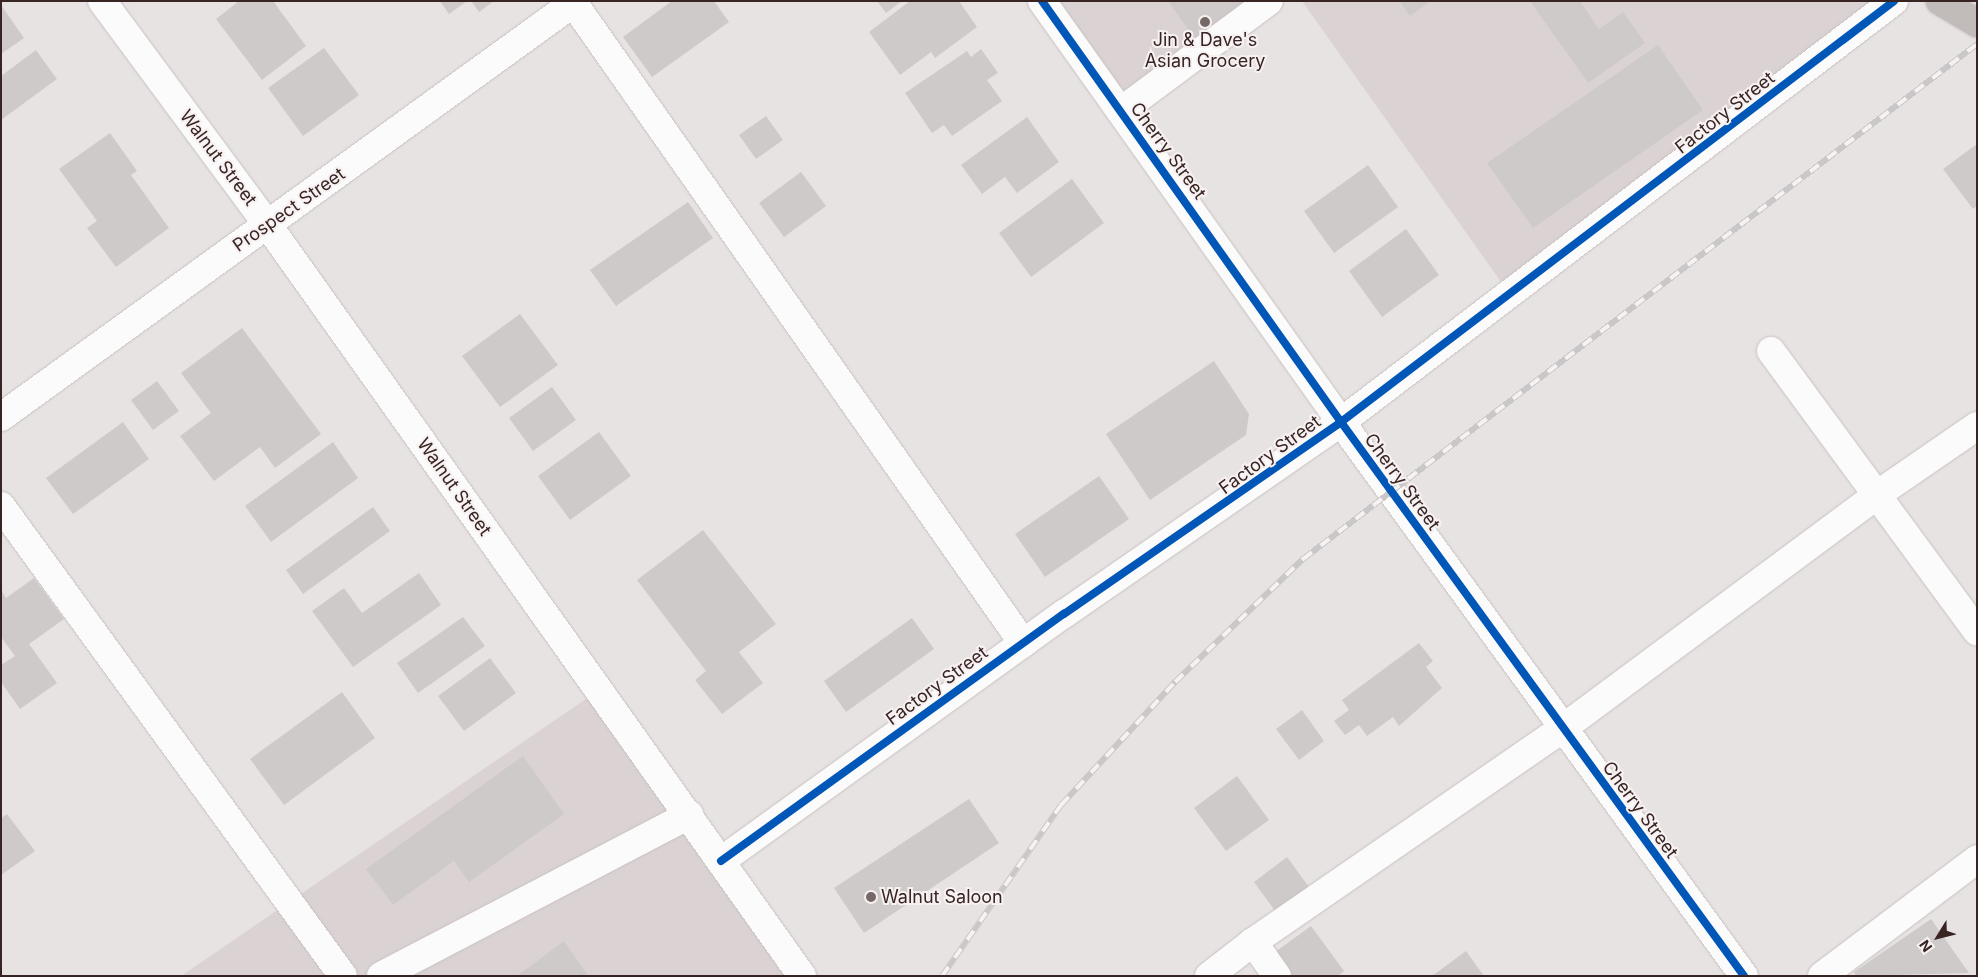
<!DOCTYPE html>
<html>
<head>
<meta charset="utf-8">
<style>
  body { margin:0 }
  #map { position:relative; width:1978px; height:977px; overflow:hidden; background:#e8e3e3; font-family:Inter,sans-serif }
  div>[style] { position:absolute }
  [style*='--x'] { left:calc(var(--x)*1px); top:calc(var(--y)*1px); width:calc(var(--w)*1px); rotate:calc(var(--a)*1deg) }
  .built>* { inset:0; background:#dbd3d3 }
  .building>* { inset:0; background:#cfcaca }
  .roads { filter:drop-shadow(0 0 1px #c8c1c0) drop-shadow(0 0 1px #c8c1c0) }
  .minor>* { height:28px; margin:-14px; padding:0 14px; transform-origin:14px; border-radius:14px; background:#fcfbfb }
  .highway>* { height:28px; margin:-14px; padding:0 14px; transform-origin:14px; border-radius:14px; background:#c1bbba }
  .rail>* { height:5.5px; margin-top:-2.75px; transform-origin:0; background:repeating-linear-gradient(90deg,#f7f1f2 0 11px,#c9c7c7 0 22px); box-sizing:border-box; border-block:1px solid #c9c7c7 }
  .cycleway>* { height:8px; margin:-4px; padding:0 4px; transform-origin:4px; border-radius:4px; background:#0057b8 }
  .dots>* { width:14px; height:14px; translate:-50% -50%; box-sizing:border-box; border:2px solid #f7f1f2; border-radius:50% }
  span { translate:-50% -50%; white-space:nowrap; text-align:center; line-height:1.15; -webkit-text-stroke:4px #f7f1f2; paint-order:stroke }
  .poi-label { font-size:18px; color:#382523 }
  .left { translate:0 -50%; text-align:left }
  .street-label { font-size:18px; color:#382523 }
  .frame { position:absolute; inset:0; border:2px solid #382523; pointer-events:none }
  .north { position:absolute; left:1913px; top:912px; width:50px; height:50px; -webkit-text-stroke:4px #f7f1f2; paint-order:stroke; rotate:234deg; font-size:14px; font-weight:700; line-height:20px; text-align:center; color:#382523 }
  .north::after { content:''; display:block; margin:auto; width:18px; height:22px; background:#382523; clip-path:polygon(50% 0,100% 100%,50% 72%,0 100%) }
</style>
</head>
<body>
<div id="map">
  <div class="built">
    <div style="clip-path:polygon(1042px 1px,1269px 1px,1121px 111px)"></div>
    <div style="clip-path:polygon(1302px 1px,1894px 1px,1511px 296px)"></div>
    <div style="clip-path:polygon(599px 690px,802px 976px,181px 976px)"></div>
  </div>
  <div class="building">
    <div style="clip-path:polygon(239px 1px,273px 1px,306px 46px,262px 80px,216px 19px)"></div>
    <div style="clip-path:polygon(440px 1px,467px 1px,449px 14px)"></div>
    <div style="clip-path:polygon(471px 1px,494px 1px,479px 12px)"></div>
    <div style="clip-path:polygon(672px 1px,714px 1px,729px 22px,652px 77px,623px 37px)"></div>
    <div style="clip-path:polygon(877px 1px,902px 1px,886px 13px)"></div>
    <div style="clip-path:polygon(910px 1px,959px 1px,977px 27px,935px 58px,931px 52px,900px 75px,869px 32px)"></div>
    <div style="clip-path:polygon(1168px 1px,1256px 1px,1198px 43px)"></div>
    <div style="clip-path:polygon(1399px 1px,1431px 1px,1410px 16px)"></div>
    <div style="clip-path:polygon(1530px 1px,1580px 1px,1599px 29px,1623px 12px,1645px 43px,1588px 83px)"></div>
    <div style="clip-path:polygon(1px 5px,24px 38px,1px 54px)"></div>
    <div style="clip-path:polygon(1658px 45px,1703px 110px,1533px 228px,1487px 163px)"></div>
    <div style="clip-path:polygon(324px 48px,359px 95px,303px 136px,268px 88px)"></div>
    <div style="clip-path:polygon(981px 49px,998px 73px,987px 80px,1002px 101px,952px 136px,944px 125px,932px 133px,905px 93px,967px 51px,971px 57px)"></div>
    <div style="clip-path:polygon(36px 50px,57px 79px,1px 120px,1px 76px)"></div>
    <div style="clip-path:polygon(766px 116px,783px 140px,756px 159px,739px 135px)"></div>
    <div style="clip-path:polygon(1027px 117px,1059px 162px,1017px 193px,1005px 177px,982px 194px,961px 165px)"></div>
    <div style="clip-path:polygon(110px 133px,137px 171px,131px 175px,169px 228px,116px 267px,87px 228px,97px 221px,59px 169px)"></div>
    <div style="clip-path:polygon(1977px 144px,1977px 206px,1973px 209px,1943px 169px)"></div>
    <div style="clip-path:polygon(1368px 165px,1398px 207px,1334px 253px,1304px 211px)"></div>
    <div style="clip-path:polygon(801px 172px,826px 206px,784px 237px,759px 203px)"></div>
    <div style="clip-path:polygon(1072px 179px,1104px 223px,1031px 277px,999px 233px)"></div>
    <div style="clip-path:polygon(688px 202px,713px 238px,616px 306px,590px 270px)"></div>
    <div style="clip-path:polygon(1406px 229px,1439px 275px,1382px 317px,1349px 271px)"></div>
    <div style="clip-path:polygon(520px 314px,558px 365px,500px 407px,462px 356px)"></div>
    <div style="clip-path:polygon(242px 328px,321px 434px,275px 468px,260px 447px,214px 481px,180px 436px,211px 413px,181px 373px)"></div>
    <div style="clip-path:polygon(1214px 361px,1249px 414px,1246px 435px,1150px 500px,1106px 434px)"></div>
    <div style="clip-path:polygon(157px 381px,179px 411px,153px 430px,131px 400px)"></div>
    <div style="clip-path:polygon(552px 387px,576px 420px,533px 451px,509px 418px)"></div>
    <div style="clip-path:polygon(123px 422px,149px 459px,73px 514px,46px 478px)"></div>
    <div style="clip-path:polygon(599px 432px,631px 476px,570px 520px,538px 476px)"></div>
    <div style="clip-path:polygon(333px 442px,358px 478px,271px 542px,245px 506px)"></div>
    <div style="clip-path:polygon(1099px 476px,1129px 519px,1045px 577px,1015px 534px)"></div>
    <div style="clip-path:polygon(373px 507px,390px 531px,303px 594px,286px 570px)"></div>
    <div style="clip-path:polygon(703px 530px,776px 624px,739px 652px,763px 683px,722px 714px,695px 680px,706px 671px,637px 580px)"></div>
    <div style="clip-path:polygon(419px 573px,441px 605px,353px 667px,312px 611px,344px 588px,362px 613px)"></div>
    <div style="clip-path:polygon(34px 578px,64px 619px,29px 644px,57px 683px,20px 709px,1px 682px,1px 665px,15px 656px,1px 637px,1px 590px,6px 598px)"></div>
    <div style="clip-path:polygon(463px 617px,485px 646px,418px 693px,397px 663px)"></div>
    <div style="clip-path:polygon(912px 618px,934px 649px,846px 712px,824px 681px)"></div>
    <div style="clip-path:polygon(1419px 643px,1433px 661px,1426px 667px,1442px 688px,1399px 726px,1393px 717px,1367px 736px,1359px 725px,1345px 735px,1334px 721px,1349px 710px,1342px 700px)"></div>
    <div style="clip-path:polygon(490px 658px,516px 693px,464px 731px,438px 696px)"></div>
    <div style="clip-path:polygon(342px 692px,375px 738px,284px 805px,250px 759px)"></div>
    <div style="clip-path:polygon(1302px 710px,1324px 741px,1299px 760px,1276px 729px)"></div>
    <div style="clip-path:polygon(523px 756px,564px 814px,469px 882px,454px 861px,393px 905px,366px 869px)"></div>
    <div style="clip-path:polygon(1237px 776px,1269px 820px,1226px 851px,1194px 808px)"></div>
    <div style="clip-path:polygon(969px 799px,999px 843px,864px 933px,834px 888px)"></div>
    <div style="clip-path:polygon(7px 814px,35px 851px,1px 875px,1px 818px)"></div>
    <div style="clip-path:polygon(1287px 857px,1309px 887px,1275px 911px,1254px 882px)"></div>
    <div style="clip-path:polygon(1931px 919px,1969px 973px,1856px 976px,1854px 972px)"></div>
    <div style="clip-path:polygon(1311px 926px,1344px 971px,1338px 976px,1286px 976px,1271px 955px)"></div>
    <div style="clip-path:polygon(564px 941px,588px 976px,517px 976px)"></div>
    <div style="clip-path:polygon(1466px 951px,1484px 976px,1432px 976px)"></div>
  </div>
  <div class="roads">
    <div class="minor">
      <div style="--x:102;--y:1;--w:277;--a:53.5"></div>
      <div style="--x:267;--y:224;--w:923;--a:54.57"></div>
      <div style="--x:572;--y:1;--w:785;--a:54.91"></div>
      <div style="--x:1042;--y:1;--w:516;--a:54.62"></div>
      <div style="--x:1341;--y:422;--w:685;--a:53.97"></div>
      <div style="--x:1121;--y:111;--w:184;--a:-36.6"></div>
      <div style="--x:1771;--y:351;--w:348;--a:53.7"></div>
      <div style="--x:1;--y:417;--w:710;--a:-35.88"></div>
      <div style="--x:1;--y:506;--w:581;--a:53.96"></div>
      <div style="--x:721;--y:861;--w:423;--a:-35.8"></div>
      <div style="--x:1064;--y:614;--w:337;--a:-34.7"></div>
      <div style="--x:1341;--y:422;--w:695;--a:-37.28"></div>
      <div style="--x:381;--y:976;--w:348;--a:-27.6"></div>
      <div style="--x:1209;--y:976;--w:56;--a:-37.7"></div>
      <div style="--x:1277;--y:976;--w:42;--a:-125.2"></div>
      <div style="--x:1253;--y:942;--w:375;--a:-34.6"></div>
      <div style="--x:1562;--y:729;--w:394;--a:-36.6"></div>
      <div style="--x:1878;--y:494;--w:120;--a:-34.5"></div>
      <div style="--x:1822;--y:976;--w:194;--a:-37"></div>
    </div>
    <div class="highway">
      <div style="--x:1940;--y:1;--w:43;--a:30.7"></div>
    </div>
  </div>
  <div class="rail">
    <div style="--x:942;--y:976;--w:208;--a:-55.2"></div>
    <div style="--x:1061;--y:805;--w:168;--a:-47.2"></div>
    <div style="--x:1175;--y:682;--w:178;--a:-43.9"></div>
    <div style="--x:1303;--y:559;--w:848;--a:-37.38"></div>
  </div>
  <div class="cycleway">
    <div style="--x:1042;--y:1;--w:516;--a:54.62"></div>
    <div style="--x:1341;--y:422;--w:685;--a:53.97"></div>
    <div style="--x:721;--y:861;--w:423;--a:-35.8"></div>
    <div style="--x:1064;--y:614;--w:337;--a:-34.7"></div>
    <div style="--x:1341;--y:422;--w:695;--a:-37.28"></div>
  </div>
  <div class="dots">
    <div style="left:1205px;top:22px;background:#766866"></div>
    <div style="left:871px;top:897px;background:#766866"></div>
  </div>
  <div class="poi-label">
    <span style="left:1205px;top:51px">Jin &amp; Dave's<br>Asian Grocery</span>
    <span class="left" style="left:881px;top:897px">Walnut Saloon</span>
  </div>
  <div class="street-label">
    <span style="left:1725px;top:113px;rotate:-38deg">Factory Street</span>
    <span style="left:1168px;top:151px;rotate:54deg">Cherry Street</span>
    <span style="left:218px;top:158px;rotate:53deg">Walnut Street</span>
    <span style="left:289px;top:210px;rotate:-35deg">Prospect Street</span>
    <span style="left:1270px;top:455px;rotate:-36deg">Factory Street</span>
    <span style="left:1402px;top:482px;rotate:54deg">Cherry Street</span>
    <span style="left:454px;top:487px;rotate:55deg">Walnut Street</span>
    <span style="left:937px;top:686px;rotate:-36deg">Factory Street</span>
    <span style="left:1640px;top:810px;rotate:54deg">Cherry Street</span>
  </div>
  <div class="frame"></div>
  <div class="north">N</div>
</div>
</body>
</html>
